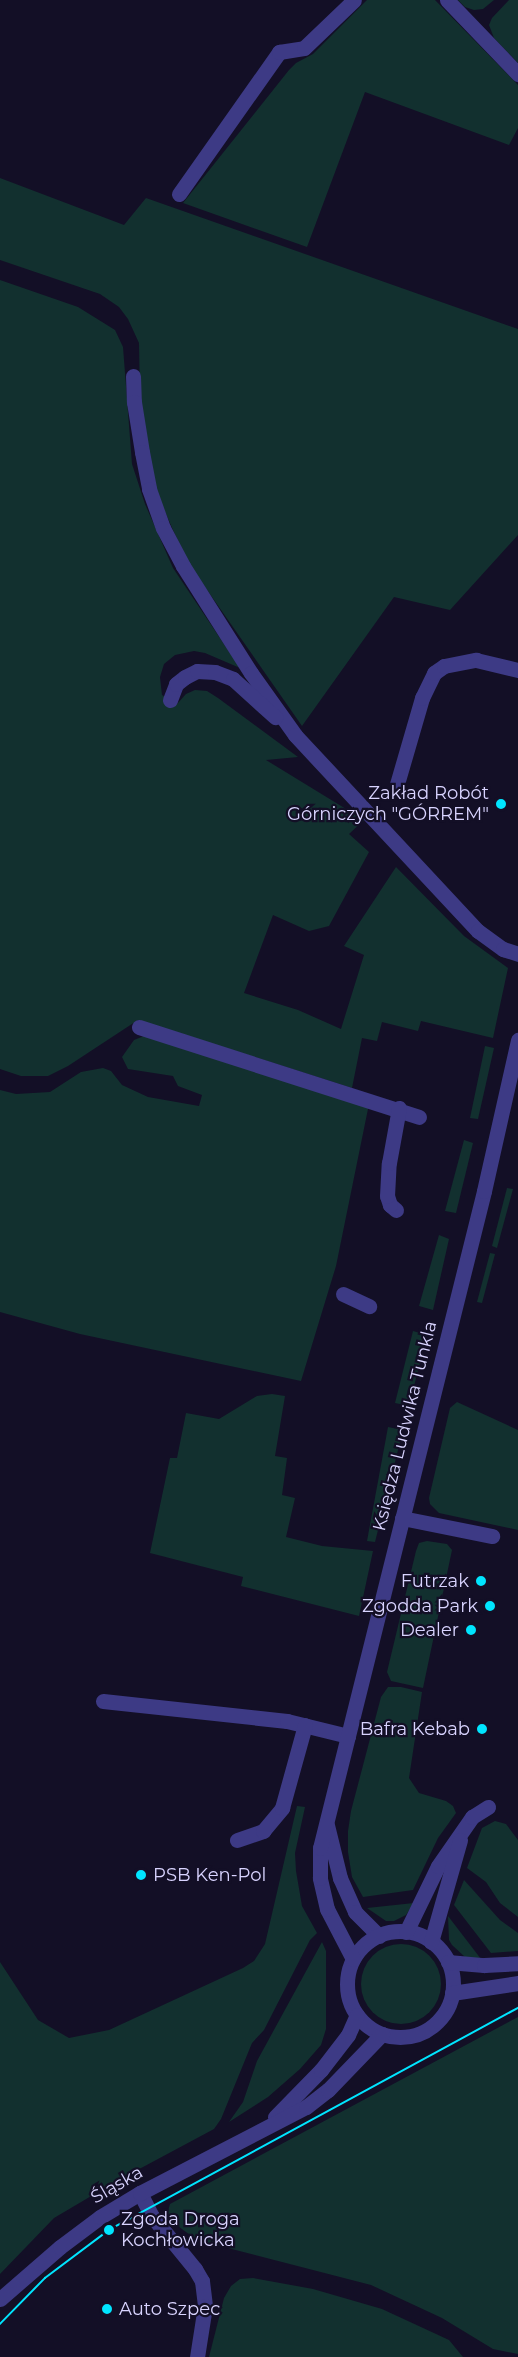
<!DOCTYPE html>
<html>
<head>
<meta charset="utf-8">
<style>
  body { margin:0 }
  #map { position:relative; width:518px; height:2357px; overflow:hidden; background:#130f26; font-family:Montserrat,sans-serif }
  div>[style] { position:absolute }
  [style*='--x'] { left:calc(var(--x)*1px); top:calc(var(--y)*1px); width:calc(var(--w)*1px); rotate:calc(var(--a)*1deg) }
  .green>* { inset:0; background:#12302f }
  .round { border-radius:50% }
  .minor>* { height:15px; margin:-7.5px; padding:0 7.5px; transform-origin:7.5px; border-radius:7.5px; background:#3d3a85 }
  .minor>.ring { margin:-7.5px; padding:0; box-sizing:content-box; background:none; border:15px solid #3d3a85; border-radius:50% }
  .tram>* { height:1.5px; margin:-0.75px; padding:0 0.75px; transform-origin:0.75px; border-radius:0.75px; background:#00e5ff }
  .dots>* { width:16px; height:16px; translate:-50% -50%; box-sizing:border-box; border:3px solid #130f26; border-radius:50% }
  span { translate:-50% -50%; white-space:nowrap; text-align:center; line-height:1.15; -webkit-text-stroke:4.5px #130f26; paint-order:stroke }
  .poi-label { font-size:18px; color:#d9d4ff }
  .right { translate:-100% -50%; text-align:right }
  .left { translate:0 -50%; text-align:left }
  .street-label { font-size:18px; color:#d9d4ff }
</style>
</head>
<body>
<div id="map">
  <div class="green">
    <div style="clip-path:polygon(367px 0,435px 0,518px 85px,518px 128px,509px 145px,365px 92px,307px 247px,183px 203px,289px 70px,296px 63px,313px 54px)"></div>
    <div style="clip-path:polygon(458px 0,494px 0,483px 9px,474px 10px,465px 7px)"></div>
    <div style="clip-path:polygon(509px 0,518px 0,518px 63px,494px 38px,489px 25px,492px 18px)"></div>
    <div style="clip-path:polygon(0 178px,124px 225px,146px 198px,518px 329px,518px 535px,450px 610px,394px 597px,302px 726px,191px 567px,173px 530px,157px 493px,150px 465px,140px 398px,139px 343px,128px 319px,119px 307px,100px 294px,0 260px)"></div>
    <div style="clip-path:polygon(0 280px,78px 307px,115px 330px,123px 347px,132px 464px,145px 504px,173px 568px,240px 668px,205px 653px,194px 651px,175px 655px,164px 664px,160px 677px,162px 695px,177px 704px,186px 694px,195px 690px,207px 691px,218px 698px,298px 757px,266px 760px,364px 820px,349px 834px,369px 852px,329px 926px,309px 931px,273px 915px,244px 993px,298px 1010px,341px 1029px,364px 955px,344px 946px,396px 867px,464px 936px,508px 968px,493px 1038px,421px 1021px,418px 1031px,382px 1022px,377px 1041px,362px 1038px,352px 1088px,138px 1020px,68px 1066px,48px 1076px,21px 1076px,0 1069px)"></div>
    <div style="clip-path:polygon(149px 1034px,369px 1104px,336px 1266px,301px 1381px,80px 1334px,0 1312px,0 1090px,16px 1094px,50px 1092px,81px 1072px,103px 1068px,111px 1071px,122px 1085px,148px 1097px,199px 1106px,202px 1095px,178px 1086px,173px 1076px,128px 1069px,122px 1057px,134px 1040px)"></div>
    <div style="clip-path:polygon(485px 1046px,494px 1048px,478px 1119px,470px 1118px)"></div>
    <div style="clip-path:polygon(464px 1140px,473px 1143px,456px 1213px,445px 1211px)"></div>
    <div style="clip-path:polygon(507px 1188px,513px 1189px,497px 1248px,492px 1246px)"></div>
    <div style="clip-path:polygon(439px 1235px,449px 1239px,433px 1310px,419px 1306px)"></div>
    <div style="clip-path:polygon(490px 1253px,495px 1254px,482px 1303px,477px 1302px)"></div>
    <div style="clip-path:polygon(413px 1331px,427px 1335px,409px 1406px,395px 1403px)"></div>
    <div style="clip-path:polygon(272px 1394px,285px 1396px,275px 1456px,287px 1458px,282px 1495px,295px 1498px,286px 1537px,322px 1546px,373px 1551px,359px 1616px,241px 1586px,243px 1577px,150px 1553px,170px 1458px,177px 1458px,186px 1413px,219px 1419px,257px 1396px)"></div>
    <div style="clip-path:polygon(457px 1402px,518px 1430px,518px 1530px,439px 1513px,430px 1504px,429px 1498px,450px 1408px)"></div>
    <div style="clip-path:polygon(388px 1427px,403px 1430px,375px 1542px,367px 1541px)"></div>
    <div style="clip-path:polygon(427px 1541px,447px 1544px,452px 1550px,423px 1688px,391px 1681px,387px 1672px,416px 1551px,419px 1543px)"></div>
    <div style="clip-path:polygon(388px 1687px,401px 1687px,422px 1692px,409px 1778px,419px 1793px,446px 1801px,453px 1806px,456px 1813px,438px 1838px,413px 1890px,363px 1897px,352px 1877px,348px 1852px,348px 1831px,351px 1811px,381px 1697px)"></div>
    <div style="clip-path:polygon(297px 1806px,305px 1807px,295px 1853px,296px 1871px,302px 1906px,317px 1933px,310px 1940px,264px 2030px,252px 2043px,221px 2119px,214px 2129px,115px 2182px,54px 2218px,0 2274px,0 1962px,38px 2020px,69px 2038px,109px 2030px,243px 1968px,254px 1961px,265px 1944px)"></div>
    <div style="clip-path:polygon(495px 1821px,506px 1824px,518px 1840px,518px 1917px,500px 1903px,486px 1882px,467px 1868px,482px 1828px)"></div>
    <div style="clip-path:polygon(464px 1880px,500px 1920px,518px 1933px,518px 1951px,491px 1953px,454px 1905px)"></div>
    <div style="clip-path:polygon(414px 1903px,406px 1915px,394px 1921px,386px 1921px,367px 1908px)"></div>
    <div style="clip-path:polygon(448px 1916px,481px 1959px,465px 1957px,452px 1945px,449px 1940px)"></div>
    <div style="clip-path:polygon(322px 1942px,326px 1951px,326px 2029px,321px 2045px,300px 2069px,268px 2097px,229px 2122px,243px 2102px,257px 2061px)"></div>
    <div class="round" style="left:361px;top:1944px;width:80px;height:80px"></div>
    <div style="clip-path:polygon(518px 2017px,518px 2354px,493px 2349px,442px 2318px,371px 2285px,197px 2240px,175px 2224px,167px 2214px,170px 2204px)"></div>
    <div style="clip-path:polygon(253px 2278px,313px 2289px,382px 2309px,449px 2340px,463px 2357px,209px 2357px,224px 2298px,231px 2286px,240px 2279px)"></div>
  </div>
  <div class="minor">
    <div style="--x:447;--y:0;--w:103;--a:46.2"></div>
    <div style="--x:179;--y:194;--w:174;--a:-54.8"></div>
    <div style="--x:279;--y:52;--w:25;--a:-9"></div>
    <div style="--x:304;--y:48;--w:69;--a:-43.8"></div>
    <div style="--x:133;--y:376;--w:26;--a:88"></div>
    <div style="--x:134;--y:402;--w:51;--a:80.9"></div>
    <div style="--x:142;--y:452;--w:38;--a:79"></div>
    <div style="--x:149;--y:489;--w:41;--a:70.3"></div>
    <div style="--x:163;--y:528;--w:43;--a:62.2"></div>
    <div style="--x:183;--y:566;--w:127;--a:57.6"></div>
    <div style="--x:251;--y:673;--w:76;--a:54.6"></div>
    <div style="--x:295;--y:735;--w:268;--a:47"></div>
    <div style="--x:478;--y:931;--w:31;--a:36"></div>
    <div style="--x:503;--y:949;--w:16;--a:18"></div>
    <div style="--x:170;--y:700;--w:17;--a:-69"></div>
    <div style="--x:176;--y:684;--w:11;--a:-38"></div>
    <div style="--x:185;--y:677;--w:13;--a:-27"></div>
    <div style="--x:197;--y:671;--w:18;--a:3"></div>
    <div style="--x:215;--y:672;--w:19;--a:21"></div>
    <div style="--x:233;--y:679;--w:57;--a:42.1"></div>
    <div style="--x:397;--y:784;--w:90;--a:-73.8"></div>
    <div style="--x:422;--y:698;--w:28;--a:-64"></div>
    <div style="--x:434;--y:673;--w:12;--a:-35"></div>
    <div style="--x:444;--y:666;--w:33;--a:-11"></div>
    <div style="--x:476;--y:660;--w:43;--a:13.4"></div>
    <div style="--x:139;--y:1027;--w:294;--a:17.8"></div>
    <div style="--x:396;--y:1210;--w:8;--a:-140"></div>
    <div style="--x:390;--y:1205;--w:9;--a:-108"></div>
    <div style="--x:387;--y:1196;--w:33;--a:-87"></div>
    <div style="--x:389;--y:1163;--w:56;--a:-79.7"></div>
    <div style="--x:343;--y:1294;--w:29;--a:25"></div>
    <div style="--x:402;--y:1518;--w:92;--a:11.3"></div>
    <div style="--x:103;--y:1701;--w:185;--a:6.2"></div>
    <div style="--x:287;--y:1721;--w:63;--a:13.8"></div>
    <div style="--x:327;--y:1825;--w:55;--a:76.2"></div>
    <div style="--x:340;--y:1878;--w:37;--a:66"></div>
    <div style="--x:355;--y:1912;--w:34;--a:45"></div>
    <div style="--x:237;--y:1840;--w:28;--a:-19"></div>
    <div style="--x:263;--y:1831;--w:30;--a:-50"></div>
    <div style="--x:282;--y:1808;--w:86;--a:-74.5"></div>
    <div class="ring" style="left:347px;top:1931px;width:91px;height:91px"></div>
    <div style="--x:406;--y:1932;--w:73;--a:-64.1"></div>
    <div style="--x:438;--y:1866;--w:60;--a:-55.2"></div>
    <div style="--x:472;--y:1817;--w:19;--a:-32"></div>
    <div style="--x:431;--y:1942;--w:106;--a:-74.1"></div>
    <div style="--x:353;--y:1959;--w:56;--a:-117.5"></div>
    <div style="--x:327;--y:1909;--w:32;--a:-103"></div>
    <div style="--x:320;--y:1878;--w:30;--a:-90"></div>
    <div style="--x:320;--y:1848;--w:677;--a:-75.98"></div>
    <div style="--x:484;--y:1191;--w:155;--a:-77.3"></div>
    <div style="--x:448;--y:1962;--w:36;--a:5"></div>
    <div style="--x:484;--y:1965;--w:34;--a:-3"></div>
    <div style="--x:452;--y:1993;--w:67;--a:-8.6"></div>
    <div style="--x:275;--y:2117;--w:66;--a:-45.6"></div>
    <div style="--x:321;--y:2070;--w:44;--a:-52.4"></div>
    <div style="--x:348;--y:2035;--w:22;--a:-66"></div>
    <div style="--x:140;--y:2193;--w:25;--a:63"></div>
    <div style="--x:151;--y:2215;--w:70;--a:50.8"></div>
    <div style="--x:195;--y:2269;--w:14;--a:60"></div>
    <div style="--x:202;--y:2281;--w:25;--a:83"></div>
    <div style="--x:205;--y:2306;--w:52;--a:98.9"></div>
    <div style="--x:0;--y:2299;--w:79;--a:-40.9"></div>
    <div style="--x:60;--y:2247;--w:50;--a:-36.9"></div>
    <div style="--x:100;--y:2217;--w:47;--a:-31"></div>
    <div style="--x:140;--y:2193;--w:187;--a:-27.4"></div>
    <div style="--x:306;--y:2107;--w:28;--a:-38"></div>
    <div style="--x:328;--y:2090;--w:78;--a:-46"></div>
  </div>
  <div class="tram">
    <div style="--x:0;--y:2324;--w:64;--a:-45.6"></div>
    <div style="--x:45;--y:2278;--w:80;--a:-36.9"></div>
    <div style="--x:109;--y:2230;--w:465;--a:-28.5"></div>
  </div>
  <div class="dots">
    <div style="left:501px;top:804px;background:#00e5ff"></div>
    <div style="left:481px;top:1581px;background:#00e5ff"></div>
    <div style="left:490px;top:1606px;background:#00e5ff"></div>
    <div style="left:471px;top:1630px;background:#00e5ff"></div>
    <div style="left:482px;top:1729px;background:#00e5ff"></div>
    <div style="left:141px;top:1875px;background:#00e5ff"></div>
    <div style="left:109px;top:2230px;background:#00e5ff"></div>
    <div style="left:107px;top:2309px;background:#00e5ff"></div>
  </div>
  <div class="poi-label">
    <span class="right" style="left:489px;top:804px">Zakład Robót<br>Górniczych "GÓRREM"</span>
    <span class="right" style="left:469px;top:1581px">Futrzak</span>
    <span class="right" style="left:478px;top:1606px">Zgodda Park</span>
    <span class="right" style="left:459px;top:1630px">Dealer</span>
    <span class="right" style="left:470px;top:1729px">Bafra Kebab</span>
    <span class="left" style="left:153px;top:1875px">PSB Ken-Pol</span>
    <span class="left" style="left:121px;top:2230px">Zgoda Droga<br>Kochłowicka</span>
    <span class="left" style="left:119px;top:2309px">Auto Szpec</span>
  </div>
  <div class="street-label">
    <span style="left:405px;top:1426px;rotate:-76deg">Księdza Ludwika Tunkla</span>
    <span style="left:117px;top:2185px;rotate:-30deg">Śląska</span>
  </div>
</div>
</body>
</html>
